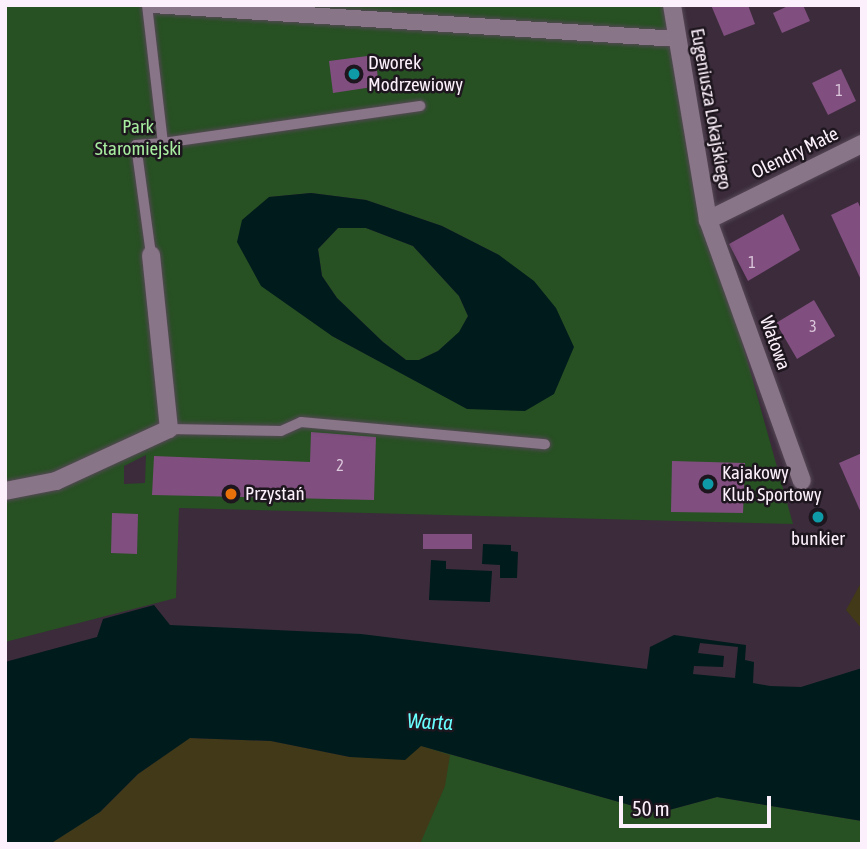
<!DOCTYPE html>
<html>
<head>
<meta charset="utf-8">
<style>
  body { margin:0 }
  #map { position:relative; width:867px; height:849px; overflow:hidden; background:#3b2b3b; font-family:"Asap Condensed",sans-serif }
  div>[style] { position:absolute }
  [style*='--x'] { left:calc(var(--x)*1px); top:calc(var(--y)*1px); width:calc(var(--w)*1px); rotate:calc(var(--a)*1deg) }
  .green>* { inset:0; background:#275023 }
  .sand>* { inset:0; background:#413918 }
  .water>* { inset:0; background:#001b1c }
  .pier>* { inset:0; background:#3b2b3b }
  .building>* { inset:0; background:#804e7f }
  .roads { filter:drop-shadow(0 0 2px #564856) drop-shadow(0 0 2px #564856) }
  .service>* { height:10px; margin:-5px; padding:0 5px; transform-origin:5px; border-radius:5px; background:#897588 }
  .pedestrian>* { height:16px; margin:-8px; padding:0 8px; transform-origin:8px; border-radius:8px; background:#897588 }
  .minor>* { height:18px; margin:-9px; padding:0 9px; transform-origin:9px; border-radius:9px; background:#897588 }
  .dots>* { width:19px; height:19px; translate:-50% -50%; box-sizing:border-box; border:4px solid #1e161e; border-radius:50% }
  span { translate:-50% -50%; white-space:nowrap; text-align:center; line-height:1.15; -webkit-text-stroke:5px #1e161e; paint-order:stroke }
  .number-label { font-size:16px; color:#dcc8dc }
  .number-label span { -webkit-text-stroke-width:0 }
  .poi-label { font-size:19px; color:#fbf0fb }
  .left { translate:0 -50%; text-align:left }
  .street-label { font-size:19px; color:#fbf0fb }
  .park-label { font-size:19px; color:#a7ed9f }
  .water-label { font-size:21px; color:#69ffff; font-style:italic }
  .frame { position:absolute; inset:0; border:7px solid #fbf0fb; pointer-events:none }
  .scale { position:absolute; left:619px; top:796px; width:152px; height:32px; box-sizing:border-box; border:4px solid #fbf0fb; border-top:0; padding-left:9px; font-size:21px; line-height:24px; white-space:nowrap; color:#fbf0fb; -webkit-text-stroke:5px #1e161e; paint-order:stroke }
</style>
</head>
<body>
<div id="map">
  <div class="green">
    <div style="clip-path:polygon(evenodd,5px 5px,667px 5px,708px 220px,793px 524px,179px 508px,176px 598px,5px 642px,5px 5px,311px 193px,366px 200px,442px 226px,499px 255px,468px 409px,332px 336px,269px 197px,311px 193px,5px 5px,146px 455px,145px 483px,124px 484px,124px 466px,146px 455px)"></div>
    <div style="clip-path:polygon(338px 228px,366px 228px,413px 246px,459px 296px,468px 316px,460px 332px,438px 351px,419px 360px,406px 360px,383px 342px,337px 298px,322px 276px,318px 249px)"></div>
    <div style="clip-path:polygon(421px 746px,658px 813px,717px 797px,862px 821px,862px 844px,50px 844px,100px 812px,350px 757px)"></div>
  </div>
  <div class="sand">
    <div style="clip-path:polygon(862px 581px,862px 629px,846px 610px)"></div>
    <div style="clip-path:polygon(189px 738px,271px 741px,350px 757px,421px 746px,450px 755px,445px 786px,420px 844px,50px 844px,100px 812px,138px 774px)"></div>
  </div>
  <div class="water">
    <div style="clip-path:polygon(evenodd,311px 193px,366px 200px,442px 226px,499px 255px,534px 281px,556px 308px,574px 347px,554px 394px,525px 411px,467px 409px,332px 336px,261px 286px,237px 242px,242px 220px,269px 197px,311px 193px,338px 228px,366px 228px,413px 246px,459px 296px,468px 316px,459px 332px,438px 351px,419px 360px,406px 360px,383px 342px,337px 298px,322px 276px,318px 249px,338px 228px)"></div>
    <div style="clip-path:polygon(483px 544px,511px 545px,511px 551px,518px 552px,517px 578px,500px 578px,500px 565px,482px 564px)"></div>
    <div style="clip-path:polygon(431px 560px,446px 561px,446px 569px,492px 571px,490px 602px,429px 600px)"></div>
    <div style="clip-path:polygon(154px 605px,170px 625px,361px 634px,647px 669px,650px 647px,674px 635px,746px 645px,745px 660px,754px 662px,753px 683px,770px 686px,801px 687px,862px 668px,862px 821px,717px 797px,658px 813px,421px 746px,405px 760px,350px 757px,271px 741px,190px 738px,138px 774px,100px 812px,50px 844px,5px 844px,5px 662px,97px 637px,103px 619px)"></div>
  </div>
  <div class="pier">
    <div style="clip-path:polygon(700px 643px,738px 647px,735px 678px,693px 674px,694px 666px,723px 667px,724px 656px,698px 653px)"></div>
  </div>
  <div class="building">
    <div style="clip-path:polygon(711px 5px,748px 5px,755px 24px,724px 36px)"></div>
    <div style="clip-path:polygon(790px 5px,803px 5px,810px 21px,782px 33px,773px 13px)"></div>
    <div style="clip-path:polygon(375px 55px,379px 86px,333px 93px,329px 61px)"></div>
    <div style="clip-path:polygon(841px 69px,856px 101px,828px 115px,812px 83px)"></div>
    <div style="clip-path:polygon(858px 202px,862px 212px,862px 282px,831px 215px)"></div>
    <div style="clip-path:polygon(783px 214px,800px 250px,748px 281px,729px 244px)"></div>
    <div style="clip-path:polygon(814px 300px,835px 336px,797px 359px,776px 323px)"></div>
    <div style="clip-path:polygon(311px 432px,376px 437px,374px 500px,152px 495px,154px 456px,310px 462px)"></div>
    <div style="clip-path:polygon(862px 453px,862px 515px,839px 463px)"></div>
    <div style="clip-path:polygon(672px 461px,745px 463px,743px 513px,671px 512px)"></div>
    <div style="clip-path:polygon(112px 513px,138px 514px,137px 554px,111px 553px)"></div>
    <div style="clip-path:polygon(423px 534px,472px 534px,472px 549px,423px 549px)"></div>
  </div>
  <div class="roads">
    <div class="service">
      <div style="--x:147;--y:5;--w:139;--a:83.4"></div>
      <div style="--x:163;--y:143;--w:27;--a:176"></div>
      <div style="--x:136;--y:145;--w:111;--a:82.2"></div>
      <div style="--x:163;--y:143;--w:260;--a:-8.2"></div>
      <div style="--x:169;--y:429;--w:112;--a:1"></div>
      <div style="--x:281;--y:431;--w:22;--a:-24"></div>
      <div style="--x:301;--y:422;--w:245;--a:5.2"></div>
    </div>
    <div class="pedestrian">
      <div style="--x:152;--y:5;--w:527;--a:3.7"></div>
    </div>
    <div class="minor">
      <div style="--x:672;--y:5;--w:218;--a:80.5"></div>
      <div style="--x:708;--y:220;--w:277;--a:70.2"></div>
      <div style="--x:708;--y:220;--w:172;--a:-26.3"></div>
      <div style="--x:5;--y:491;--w:52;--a:-11.1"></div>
      <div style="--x:56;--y:481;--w:124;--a:-24.7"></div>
      <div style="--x:169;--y:429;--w:175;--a:-95.9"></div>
    </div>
  </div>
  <div class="dots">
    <div style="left:354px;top:74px;background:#0f9aa8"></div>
    <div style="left:708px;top:484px;background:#0f9aa8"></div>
    <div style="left:231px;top:494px;background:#e8710a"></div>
    <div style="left:818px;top:517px;background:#0f9aa8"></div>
  </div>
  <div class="number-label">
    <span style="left:839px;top:90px">1</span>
    <span style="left:752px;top:262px">1</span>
    <span style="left:813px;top:326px">3</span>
    <span style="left:340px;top:465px">2</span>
  </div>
  <div class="poi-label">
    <span class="left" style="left:368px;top:74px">Dworek<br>Modrzewiowy</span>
    <span class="left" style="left:722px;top:484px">Kajakowy<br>Klub Sportowy</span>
    <span class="left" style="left:245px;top:494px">Przystań</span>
    <span style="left:818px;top:539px">bunkier</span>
  </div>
  <div class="street-label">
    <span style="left:711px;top:109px;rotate:80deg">Eugeniusza Lokajskiego</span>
    <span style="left:795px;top:153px;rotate:-26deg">Olendry Małe</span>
    <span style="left:775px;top:343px;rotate:70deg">Wałowa</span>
  </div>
  <div class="park-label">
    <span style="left:138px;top:138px">Park<br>Staromiejski</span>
  </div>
  <div class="water-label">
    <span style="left:430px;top:721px;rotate:3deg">Warta</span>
  </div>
  <div class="frame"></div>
  <div class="scale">50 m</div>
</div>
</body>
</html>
